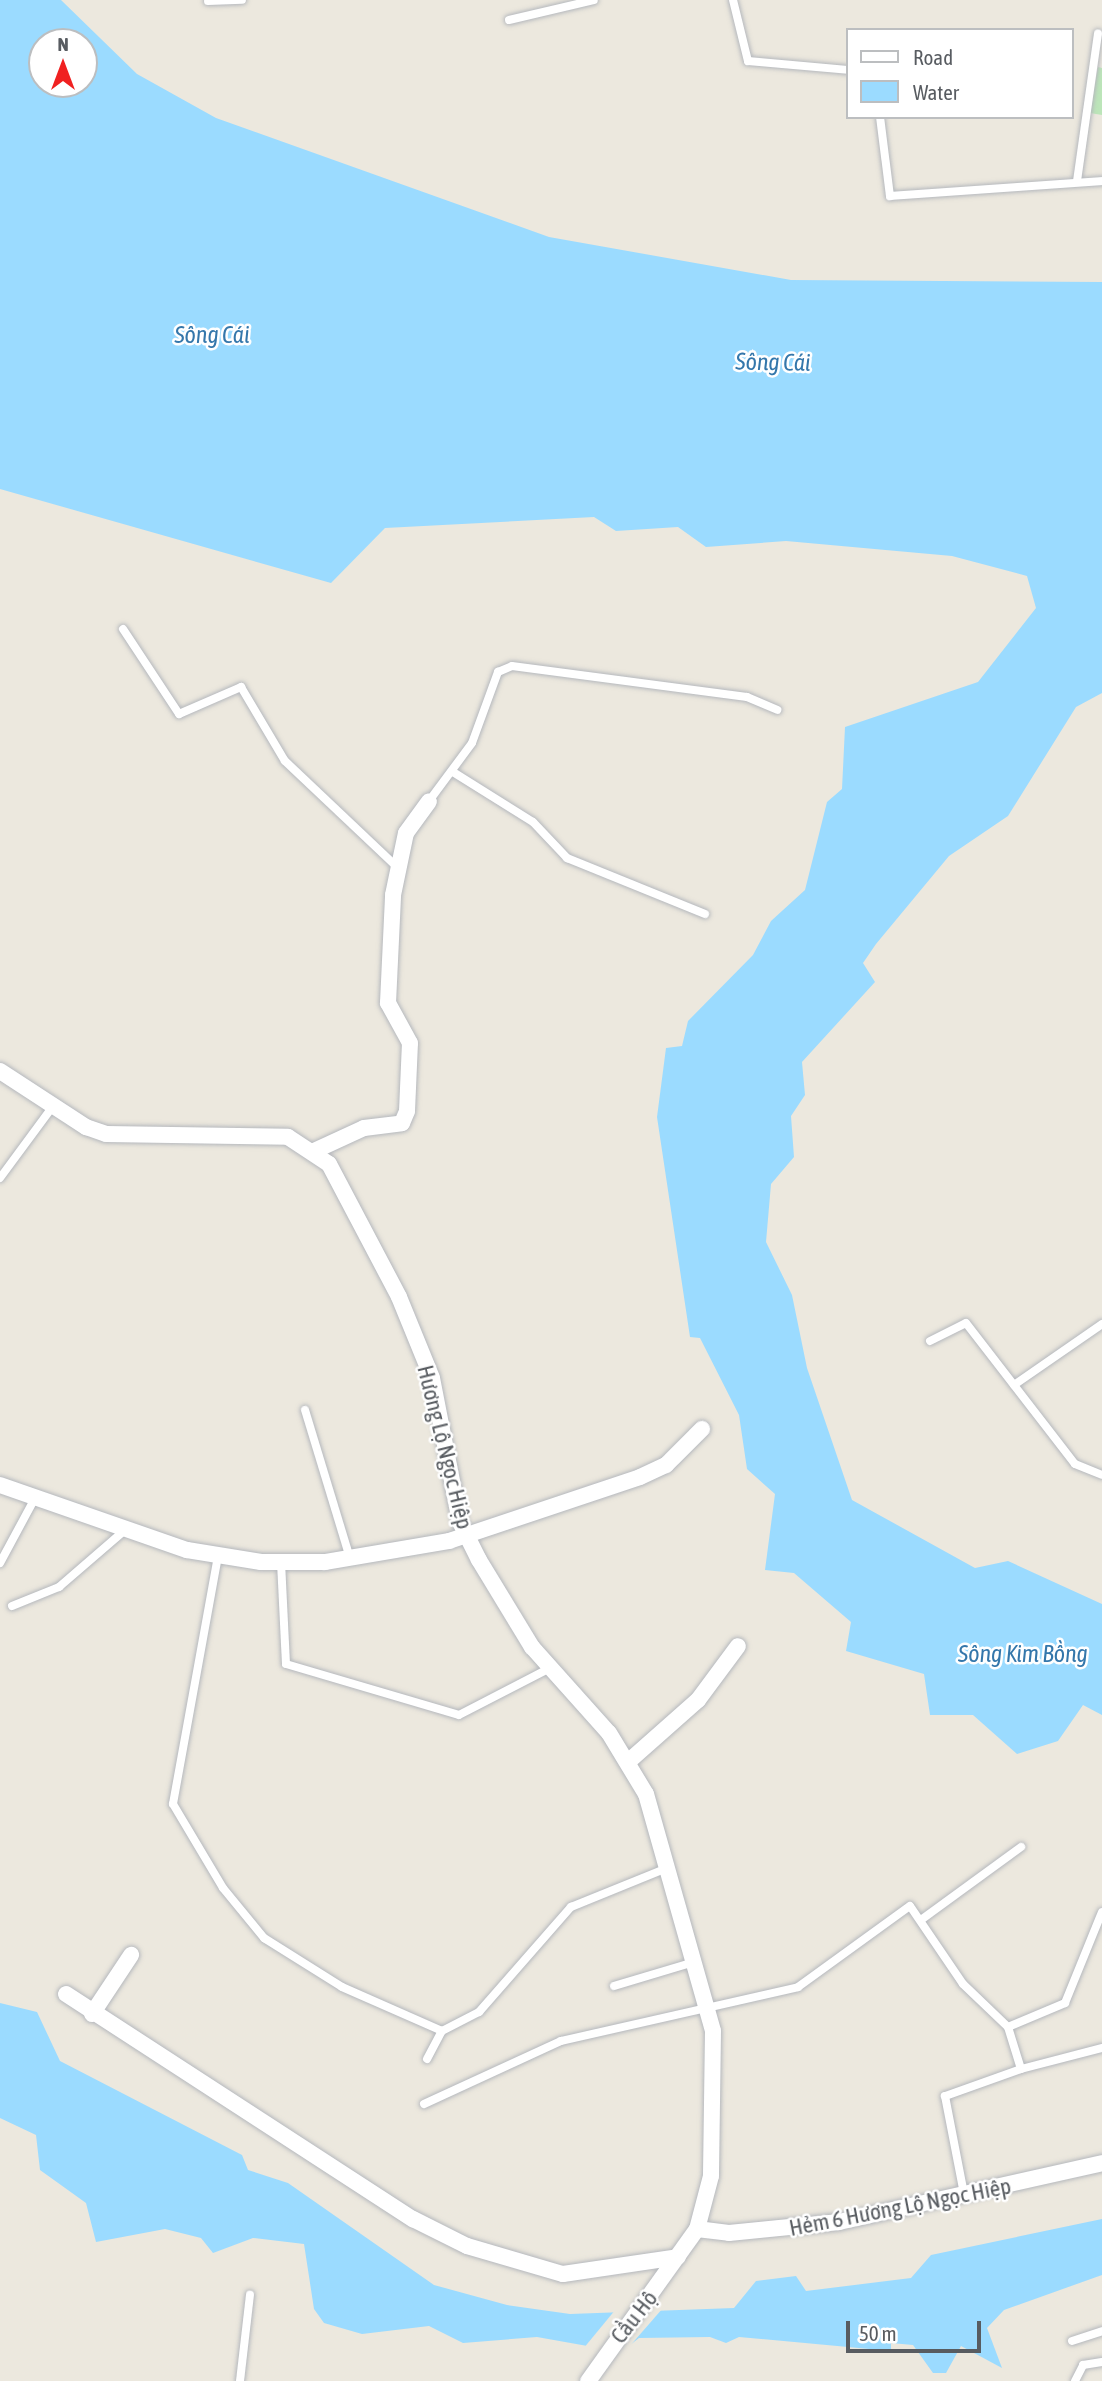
<!DOCTYPE html>
<html>
<head>
<meta charset="utf-8">
<style>
  body { margin:0 }
  #map { position:relative; width:1102px; height:2381px; overflow:hidden; background:#ece8de; font-family:"Asap Condensed",sans-serif }
  div>[style] { position:absolute }
  [style*='--x'] { left:calc(var(--x)*1px); top:calc(var(--y)*1px); width:calc(var(--w)*1px); rotate:calc(var(--a)*1deg) }
  .green>* { inset:0; background:#bce5b9 }
  .water>* { inset:0; background:#9bdbff }
  .pier>* { inset:0; background:#ece8de }
  .roads { filter:drop-shadow(0 0 2px #b5b8bd) drop-shadow(0 0 2px #b5b8bd) }
  .service>* { height:8px; margin:-4px; padding:0 4px; transform-origin:4px; border-radius:4px; background:#fff }
  .minor>* { height:16px; margin:-8px; padding:0 8px; transform-origin:8px; border-radius:8px; background:#fff }
  span { translate:-50% -50%; white-space:nowrap; text-align:center; line-height:1.15; -webkit-text-stroke:5px #fff; paint-order:stroke }
  .street-label { font-size:23px; color:#585c61 }
  .water-label { font-size:24px; color:#3477ab; font-style:italic }
  .legend { position:absolute; left:846px; top:28px; width:228px; height:91px; box-sizing:border-box; background:#fff; border:2px solid #bcbec0; margin:0; padding:9px 12px; list-style:none; font-size:21px; color:#585c61 }
  .legend li { display:flex; align-items:center; gap:14px; height:35px }
  .legend b { width:35px; border:2px solid #bcbec0 }
  .north { position:absolute; left:28px; top:28px; width:70px; height:70px; box-sizing:border-box; background:#fff; border:2px solid #bcbec0; border-radius:50%; rotate:0deg; font-size:19px; font-weight:700; line-height:28px; text-align:center; color:#585c61 }
  .north::after { content:''; display:block; margin:auto; width:24px; height:32px; background:#f02121; clip-path:polygon(50% 0,100% 100%,50% 72%,0 100%) }
  .scale { position:absolute; left:846px; top:2321px; width:135px; height:32px; box-sizing:border-box; border:4px solid #585c61; border-top:0; padding-left:9px; font-size:21px; line-height:24px; white-space:nowrap; color:#585c61; -webkit-text-stroke:5px #fff; paint-order:stroke }
</style>
</head>
<body>
<div id="map">
  <div class="green">
    <div style="clip-path:polygon(1098px 67px,1102px 68px,1102px 115px,1090px 113px)"></div>
  </div>
  <div class="water">
    <div style="clip-path:polygon(evenodd,0 0,61px 0,137px 74px,216px 118px,549px 237px,791px 280px,1102px 282px,1102px 693px,1076px 707px,1008px 816px,949px 856px,876px 944px,863px 963px,875px 982px,802px 1062px,805px 1095px,791px 1116px,794px 1157px,771px 1184px,766px 1242px,792px 1295px,807px 1368px,852px 1500px,975px 1568px,1008px 1561px,1102px 1604px,1102px 1715px,1083px 1705px,1058px 1741px,1017px 1754px,973px 1715px,930px 1715px,924px 1674px,846px 1651px,851px 1622px,794px 1573px,765px 1570px,775px 1494px,747px 1469px,739px 1415px,700px 1338px,690px 1337px,657px 1117px,666px 1048px,682px 1046px,688px 1021px,753px 955px,771px 921px,805px 890px,827px 802px,842px 789px,845px 727px,978px 682px,1036px 608px,1027px 576px,952px 556px,786px 541px,706px 547px,678px 527px,616px 531px,594px 517px,385px 528px,331px 583px,0 489px,0 0,42px 42px,84px 42px,84px 84px,42px 84px,42px 42px)"></div>
    <div style="clip-path:polygon(0 2003px,37px 2012px,60px 2061px,242px 2155px,248px 2170px,288px 2183px,434px 2285px,507px 2305px,570px 2314px,734px 2308px,756px 2281px,796px 2276px,806px 2291px,911px 2278px,931px 2255px,1102px 2219px,1102px 2275px,1004px 2310px,987px 2328px,1002px 2368px,961px 2346px,946px 2373px,933px 2373px,913px 2345px,891px 2343px,891px 2351px,739px 2337px,726px 2343px,710px 2337px,639px 2338px,621px 2352px,537px 2337px,463px 2343px,429px 2326px,362px 2334px,324px 2323px,314px 2309px,304px 2244px,253px 2238px,213px 2253px,201px 2238px,165px 2229px,96px 2242px,86px 2203px,40px 2170px,36px 2135px,0 2118px)"></div>
  </div>
  <div class="pier">
    <div style="clip-path:polygon(663px 2308px,622px 2355px,583px 2349px,616px 2309px)"></div>
  </div>
  <div class="roads">
    <div class="service">
      <div style="--x:733;--y:0;--w:63;--a:76.2"></div>
      <div style="--x:748;--y:61;--w:100;--a:5.1"></div>
      <div style="--x:208;--y:1;--w:34;--a:-2"></div>
      <div style="--x:509;--y:20;--w:87;--a:-13.2"></div>
      <div style="--x:880;--y:117;--w:80;--a:82.8"></div>
      <div style="--x:890;--y:196;--w:213;--a:-4"></div>
      <div style="--x:1077;--y:181;--w:149;--a:-81.9"></div>
      <div style="--x:123;--y:629;--w:102;--a:56.6"></div>
      <div style="--x:179;--y:714;--w:68;--a:-23.5"></div>
      <div style="--x:241;--y:687;--w:86;--a:59.3"></div>
      <div style="--x:285;--y:761;--w:154;--a:43.4"></div>
      <div style="--x:453;--y:772;--w:94;--a:32"></div>
      <div style="--x:533;--y:822;--w:50;--a:46.6"></div>
      <div style="--x:567;--y:858;--w:149;--a:22.1"></div>
      <div style="--x:429;--y:801;--w:72;--a:-53.4"></div>
      <div style="--x:472;--y:743;--w:76;--a:-69.9"></div>
      <div style="--x:498;--y:672;--w:15;--a:-23"></div>
      <div style="--x:512;--y:666;--w:237;--a:7.5"></div>
      <div style="--x:747;--y:697;--w:33;--a:23"></div>
      <div style="--x:0;--y:1178;--w:89;--a:-53.6"></div>
      <div style="--x:930;--y:1341;--w:40;--a:-26.6"></div>
      <div style="--x:966;--y:1323;--w:178;--a:52.3"></div>
      <div style="--x:1075;--y:1464;--w:29;--a:22"></div>
      <div style="--x:1014;--y:1385;--w:107;--a:-34.7"></div>
      <div style="--x:305;--y:1410;--w:155;--a:73.1"></div>
      <div style="--x:218;--y:1556;--w:252;--a:100.3"></div>
      <div style="--x:173;--y:1804;--w:98;--a:59.2"></div>
      <div style="--x:223;--y:1888;--w:65;--a:50.6"></div>
      <div style="--x:264;--y:1938;--w:92;--a:32.1"></div>
      <div style="--x:342;--y:1987;--w:109;--a:23.7"></div>
      <div style="--x:281;--y:1562;--w:102;--a:87.2"></div>
      <div style="--x:286;--y:1664;--w:180;--a:16.4"></div>
      <div style="--x:459;--y:1715;--w:100;--a:-27.3"></div>
      <div style="--x:0;--y:1563;--w:74;--a:-61.7"></div>
      <div style="--x:12;--y:1606;--w:51;--a:-22"></div>
      <div style="--x:59;--y:1587;--w:87;--a:-40.8"></div>
      <div style="--x:921;--y:1920;--w:124;--a:-36.1"></div>
      <div style="--x:614;--y:1986;--w:84;--a:-16.7"></div>
      <div style="--x:1008;--y:2027;--w:62;--a:-22.8"></div>
      <div style="--x:1065;--y:2003;--w:98;--a:-67.9"></div>
      <div style="--x:427;--y:2059;--w:32;--a:-62"></div>
      <div style="--x:442;--y:2031;--w:42;--a:-27.2"></div>
      <div style="--x:479;--y:2012;--w:140;--a:-48.8"></div>
      <div style="--x:571;--y:1907;--w:104;--a:-22.1"></div>
      <div style="--x:1021;--y:2069;--w:84;--a:-14.5"></div>
      <div style="--x:424;--y:2104;--w:151;--a:-24.7"></div>
      <div style="--x:561;--y:2041;--w:243;--a:-12.8"></div>
      <div style="--x:798;--y:1987;--w:138;--a:-35.9"></div>
      <div style="--x:910;--y:1906;--w:94;--a:55.8"></div>
      <div style="--x:963;--y:1984;--w:62;--a:43.7"></div>
      <div style="--x:1008;--y:2027;--w:44;--a:72.8"></div>
      <div style="--x:1021;--y:2069;--w:81;--a:160.4"></div>
      <div style="--x:945;--y:2096;--w:100;--a:79"></div>
      <div style="--x:1072;--y:2341;--w:32;--a:-18"></div>
      <div style="--x:240;--y:2381;--w:87;--a:-83.4"></div>
      <div style="--x:1075;--y:2381;--w:18;--a:-63"></div>
      <div style="--x:1083;--y:2365;--w:19;--a:-9"></div>
    </div>
    <div class="minor">
      <div style="--x:0;--y:1071;--w:103;--a:33.1"></div>
      <div style="--x:86;--y:1127;--w:21;--a:19"></div>
      <div style="--x:106;--y:1134;--w:182;--a:0.9"></div>
      <div style="--x:288;--y:1137;--w:49;--a:33.4"></div>
      <div style="--x:329;--y:1164;--w:150;--a:62.2"></div>
      <div style="--x:399;--y:1297;--w:87;--a:67.8"></div>
      <div style="--x:432;--y:1378;--w:147;--a:79"></div>
      <div style="--x:460;--y:1522;--w:42;--a:63.4"></div>
      <div style="--x:479;--y:1560;--w:102;--a:58.7"></div>
      <div style="--x:532;--y:1647;--w:115;--a:48.2"></div>
      <div style="--x:609;--y:1733;--w:71;--a:58.8"></div>
      <div style="--x:646;--y:1794;--w:246;--a:74.2"></div>
      <div style="--x:713;--y:2031;--w:145;--a:90.8"></div>
      <div style="--x:711;--y:2176;--w:55;--a:104.8"></div>
      <div style="--x:697;--y:2229;--w:187;--a:125.6"></div>
      <div style="--x:314;--y:1151;--w:55;--a:-24.7"></div>
      <div style="--x:364;--y:1128;--w:38;--a:-7"></div>
      <div style="--x:402;--y:1123;--w:13;--a:-67"></div>
      <div style="--x:407;--y:1111;--w:68;--a:-87.5"></div>
      <div style="--x:410;--y:1043;--w:46;--a:-118.8"></div>
      <div style="--x:388;--y:1003;--w:108;--a:-87.3"></div>
      <div style="--x:393;--y:895;--w:63;--a:-78.2"></div>
      <div style="--x:406;--y:833;--w:39;--a:-54"></div>
      <div style="--x:0;--y:1485;--w:198;--a:19.2"></div>
      <div style="--x:187;--y:1550;--w:75;--a:9.2"></div>
      <div style="--x:261;--y:1562;--w:64;--a:0"></div>
      <div style="--x:325;--y:1562;--w:126;--a:-9.6"></div>
      <div style="--x:449;--y:1541;--w:201;--a:-18.5"></div>
      <div style="--x:640;--y:1477;--w:29;--a:-25"></div>
      <div style="--x:666;--y:1465;--w:51;--a:-45"></div>
      <div style="--x:629;--y:1761;--w:92;--a:-41.5"></div>
      <div style="--x:698;--y:1700;--w:67;--a:-53.5"></div>
      <div style="--x:66;--y:1994;--w:414;--a:33"></div>
      <div style="--x:413;--y:2219;--w:60;--a:26.6"></div>
      <div style="--x:467;--y:2246;--w:100;--a:16.3"></div>
      <div style="--x:563;--y:2274;--w:116;--a:-8.4"></div>
      <div style="--x:92;--y:2014;--w:71;--a:-56.5"></div>
      <div style="--x:697;--y:2229;--w:32;--a:7"></div>
      <div style="--x:729;--y:2233;--w:111;--a:-5.7"></div>
      <div style="--x:839;--y:2222;--w:270;--a:-12.6"></div>
    </div>
  </div>
  <div class="street-label">
    <span style="left:445px;top:1447px;rotate:76deg">Hương Lộ Ngọc Hiệp</span>
    <span style="left:900px;top:2207px;rotate:-11deg">Hẻm 6 Hương Lộ Ngọc Hiệp</span>
    <span style="left:634px;top:2317px;rotate:-52deg">Cầu Hộ</span>
  </div>
  <div class="water-label">
    <span style="left:212px;top:335px">Sông Cái</span>
    <span style="left:773px;top:362px;rotate:1deg">Sông Cái</span>
    <span style="left:1023px;top:1654px">Sông Kim Bồng</span>
  </div>
  <ul class="legend">
  <li><b style="height:9px;background:#fff"></b>Road</li>
  <li><b style="height:19px;background:#9bdbff"></b>Water</li>
  </ul>
  <div class="north">N</div>
  <div class="scale">50 m</div>
</div>
</body>
</html>
